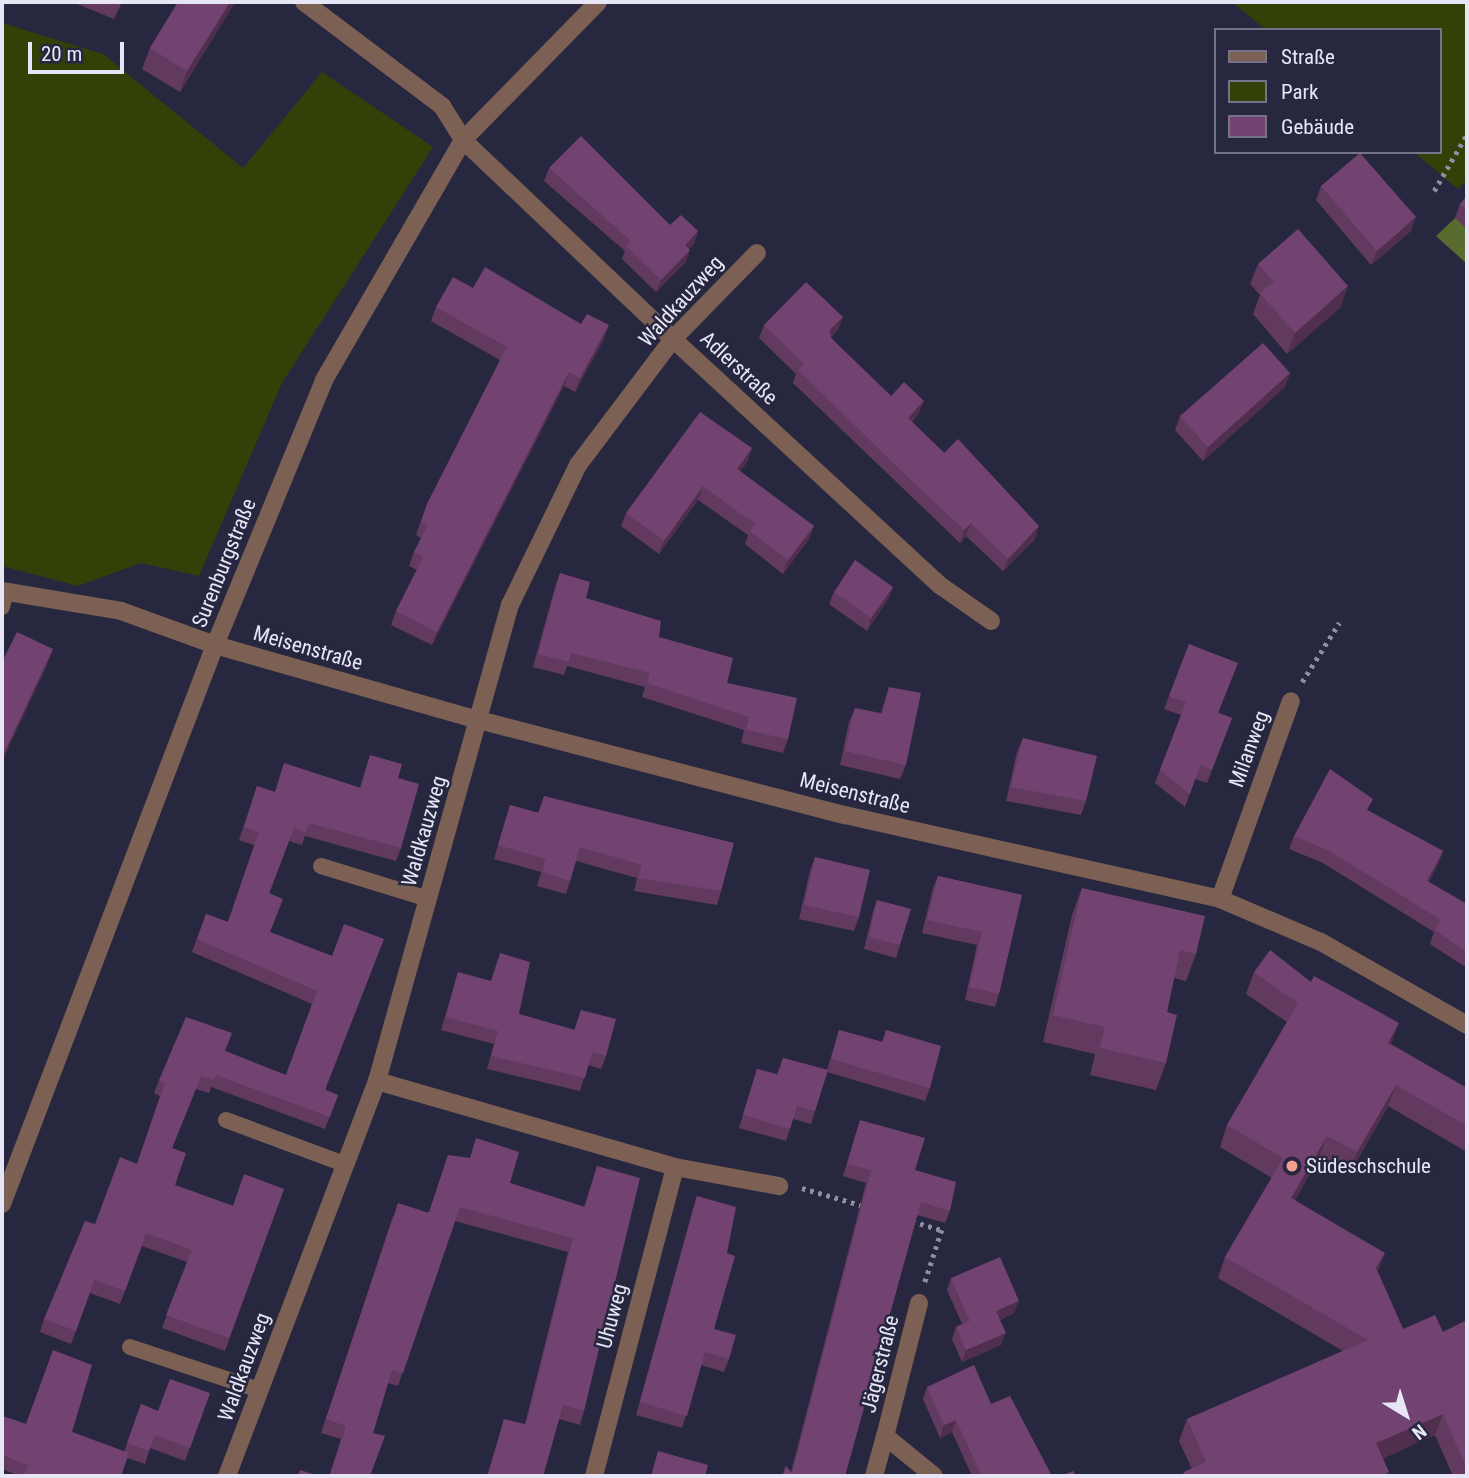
<!DOCTYPE html>
<html>
<head>
<meta charset="utf-8">
<style>
  body { margin:0 }
  #map { position:relative; width:1469px; height:1478px; overflow:hidden; background:#282740; font-family:"Roboto Condensed",sans-serif }
  div>[style] { position:absolute }
  [style*='--x'] { left:calc(var(--x)*1px); top:calc(var(--y)*1px); width:calc(var(--w)*1px); rotate:calc(var(--a)*1deg) }
  .green>* { inset:0; background:#324107 }
  .forest>* { inset:0; background:#596c2e }
  .path>* { height:4.5px; margin-top:-2.25px; transform-origin:0; background:repeating-linear-gradient(90deg,#8f8ea3 0 3.5px,transparent 0 8.5px) }
  .service>* { height:16px; margin:-8px; padding:0 8px; transform-origin:8px; border-radius:8px; background:#7b6053 }
  .minor>* { height:18px; margin:-9px; padding:0 9px; transform-origin:9px; border-radius:9px; background:#7b6053 }
  .tertiary>* { height:18px; margin:-9px; padding:0 9px; transform-origin:9px; border-radius:9px; background:#7b6053 }
  .wall>* { inset:0; background:#623a60 }
  .shaded-wall>* { inset:0; background:#502f4e }
  .building>* { inset:0; background:#724370 }
  .dots>* { width:19px; height:19px; translate:-50% -50%; box-sizing:border-box; border:4px solid #282740; border-radius:50% }
  span { translate:-50% -50%; white-space:nowrap; text-align:center; line-height:1.15; -webkit-text-stroke:5px #282740; paint-order:stroke }
  .street-label { font-size:21px; color:#e6e6f7 }
  .poi-label { font-size:21px; color:#e6e6f7 }
  .left { translate:0 -50%; text-align:left }
  .frame { position:absolute; inset:0; border:4px solid #e6e6f7; pointer-events:none }
  .legend { position:absolute; left:1214px; top:28px; width:228px; height:126px; box-sizing:border-box; background:#282740; border:2px solid #747389; margin:0; padding:9px 12px; list-style:none; font-size:21px; color:#e6e6f7 }
  .legend li { display:flex; align-items:center; gap:14px; height:35px }
  .legend b { width:35px; border:2px solid #747389 }
  .north { position:absolute; left:1371px; top:1380px; width:70px; height:70px; -webkit-text-stroke:5px #282740; paint-order:stroke; rotate:142deg; font-size:19px; font-weight:700; line-height:28px; text-align:center; color:#e6e6f7 }
  .north::after { content:''; display:block; margin:auto; width:24px; height:32px; background:#e6e6f7; clip-path:polygon(50% 0,100% 100%,50% 72%,0 100%) }
  .scale { position:absolute; left:28px; top:42px; width:96px; height:32px; box-sizing:border-box; border:4px solid #e6e6f7; border-top:0; padding-left:9px; font-size:21px; line-height:24px; white-space:nowrap; color:#e6e6f7; -webkit-text-stroke:5px #282740; paint-order:stroke }
</style>
</head>
<body>
<div id="map">
  <div class="green">
    <div style="clip-path:polygon(1232px 2px,1467px 2px,1467px 180px,1458px 189px,1414px 152px,1439px 152px,1439px 30px,1266px 30px)"></div>
    <div style="clip-path:polygon(2px 23px,103px 54px,243px 168px,322px 72px,433px 147px,282px 383px,199px 576px,141px 563px,78px 586px,2px 566px)"></div>
  </div>
  <div class="forest">
    <div style="clip-path:polygon(1467px 207px,1467px 264px,1436px 236px)"></div>
  </div>
  <div class="path">
    <div style="--x:1434;--y:191;--w:66;--a:-59.9"></div>
    <div style="--x:1302;--y:682;--w:70;--a:-57.9"></div>
    <div style="--x:802;--y:1188;--w:65;--a:16.2"></div>
    <div style="--x:912;--y:1221;--w:31;--a:17"></div>
    <div style="--x:942;--y:1230;--w:55;--a:108.1"></div>
  </div>
  <div class="service">
    <div style="--x:2;--y:607;--w:16;--a:-75"></div>
    <div style="--x:321;--y:866;--w:112;--a:17.1"></div>
    <div style="--x:226;--y:1120;--w:126;--a:20.4"></div>
    <div style="--x:130;--y:1347;--w:136;--a:18.4"></div>
  </div>
  <div class="minor">
    <div style="--x:304;--y:2;--w:173;--a:37"></div>
    <div style="--x:442;--y:106;--w:40;--a:58"></div>
    <div style="--x:463;--y:140;--w:289;--a:43.5"></div>
    <div style="--x:673;--y:339;--w:364;--a:42.7"></div>
    <div style="--x:941;--y:586;--w:61;--a:35"></div>
    <div style="--x:2;--y:591;--w:121;--a:9.5"></div>
    <div style="--x:121;--y:611;--w:100;--a:19.9"></div>
    <div style="--x:215;--y:645;--w:274;--a:15.9"></div>
    <div style="--x:479;--y:720;--w:378;--a:14.6"></div>
    <div style="--x:845;--y:815;--w:384;--a:12.6"></div>
    <div style="--x:1220;--y:899;--w:110;--a:23.1"></div>
    <div style="--x:1321;--y:942;--w:168;--a:29.6"></div>
    <div style="--x:1220;--y:899;--w:210;--a:-70.3"></div>
    <div style="--x:377;--y:1081;--w:310;--a:16.1"></div>
    <div style="--x:675;--y:1167;--w:106;--a:10.4"></div>
    <div style="--x:919;--y:1303;--w:137;--a:104.3"></div>
    <div style="--x:885;--y:1436;--w:63;--a:39.2"></div>
    <div style="--x:227;--y:1476;--w:423;--a:-69.2"></div>
    <div style="--x:377;--y:1081;--w:494;--a:-74.4"></div>
    <div style="--x:510;--y:605;--w:156;--a:-64.1"></div>
    <div style="--x:578;--y:465;--w:158;--a:-53"></div>
    <div style="--x:673;--y:339;--w:120;--a:-45.7"></div>
    <div style="--x:594;--y:1476;--w:319;--a:-75.3"></div>
    <div style="--x:874;--y:1476;--w:41;--a:-74.6"></div>
  </div>
  <div class="tertiary">
    <div style="--x:2;--y:1204;--w:598;--a:-69.14"></div>
    <div style="--x:215;--y:645;--w:287;--a:-67.6"></div>
    <div style="--x:324;--y:380;--w:277;--a:-59.9"></div>
    <div style="--x:463;--y:140;--w:193;--a:-45.6"></div>
  </div>
  <div class="wall">
    <div style="clip-path:polygon(78px 2px,122px 2px,114px 19px,77px 4px)"></div>
    <div style="clip-path:polygon(178px 2px,235px 2px,180px 92px,142px 69px,150px 48px)"></div>
    <div style="clip-path:polygon(549px 168px,670px 225px,698px 231px,694px 244px,689px 248px,686px 262px,656px 292px,622px 259px,625px 251px,544px 181px)"></div>
    <div style="clip-path:polygon(1321px 186px,1411px 231px,1371px 265px,1316px 200px)"></div>
    <div style="clip-path:polygon(1467px 196px,1467px 229px,1455px 218px,1460px 204px)"></div>
    <div style="clip-path:polygon(1258px 264px,1341px 307px,1287px 354px,1253px 314px,1260px 295px,1250px 284px)"></div>
    <div style="clip-path:polygon(473px 288px,604px 339px,575px 392px,564px 386px,432px 645px,391px 625px,396px 611px,417px 570px,409px 566px,414px 552px,421px 538px,416px 535px,427px 504px,500px 360px,431px 321px,436px 307px)"></div>
    <div style="clip-path:polygon(764px 325px,838px 330px,831px 337px,831px 338px,891px 396px,919px 413px,912px 422px,1035px 539px,1003px 571px,966px 536px,960px 543px,793px 383px,796px 374px,759px 338px)"></div>
    <div style="clip-path:polygon(1290px 373px,1285px 387px,1203px 461px,1175px 430px,1180px 416px)"></div>
    <div style="clip-path:polygon(752px 448px,747px 462px,740px 471px,814px 526px,809px 539px,783px 574px,745px 544px,748px 535px,698px 500px,659px 554px,621px 526px,626px 513px)"></div>
    <div style="clip-path:polygon(560px 573px,586px 598px,659px 637px,727px 683px,788px 739px,783px 753px,741px 743px,744px 730px,642px 697px,645px 687px,567px 666px,564px 675px,533px 667px,555px 587px)"></div>
    <div style="clip-path:polygon(893px 587px,888px 599px,867px 631px,829px 604px,834px 592px)"></div>
    <div style="clip-path:polygon(1189px 644px,1219px 713px,1232px 718px,1207px 783px,1195px 779px,1185px 807px,1155px 783px,1181px 715px,1164px 709px)"></div>
    <div style="clip-path:polygon(889px 687px,906px 765px,900px 779px,840px 765px,849px 722px,855px 708px,881px 713px)"></div>
    <div style="clip-path:polygon(1023px 738px,1086px 801px,1081px 815px,1006px 801px,1017px 752px)"></div>
    <div style="clip-path:polygon(370px 755px,398px 778px,401px 848px,396px 861px,305px 836px,302px 845px,289px 841px,269px 894px,270px 932px,332px 956px,326px 1090px,338px 1095px,325px 1129px,211px 1087px,209px 1093px,196px 1089px,172px 1148px,175px 1185px,233px 1206px,284px 1189px,225px 1351px,162px 1328px,187px 1262px,142px 1246px,120px 1304px,90px 1293px,71px 1344px,40px 1332px,44px 1319px,95px 1224px,137px 1164px,160px 1096px,154px 1093px,159px 1080px,225px 1051px,286px 1075px,312px 1004px,192px 952px,206px 914px,228px 922px,254px 845px,239px 840px,257px 786px,274px 792px,360px 787px)"></div>
    <div style="clip-path:polygon(544px 796px,721px 891px,717px 905px,634px 891px,637px 878px,576px 861px,566px 894px,537px 886px,541px 872px,494px 859px,510px 805px,538px 813px)"></div>
    <div style="clip-path:polygon(1369px 811px,1443px 851px,1438px 864px,1429px 882px,1467px 904px,1467px 968px,1430px 944px,1434px 932px,1323px 863px,1289px 849px,1294px 836px)"></div>
    <div style="clip-path:polygon(815px 857px,859px 917px,854px 931px,799px 919px,810px 871px)"></div>
    <div style="clip-path:polygon(938px 876px,1022px 895px,999px 994px,995px 1007px,965px 1000px,977px 945px,922px 933px,933px 888px)"></div>
    <div style="clip-path:polygon(1082px 888px,1196px 954px,1186px 981px,1174px 978px,1167px 1012px,1166px 1063px,1156px 1090px,1090px 1075px,1095px 1054px,1043px 1042px,1072px 915px)"></div>
    <div style="clip-path:polygon(877px 900px,900px 945px,896px 958px,864px 949px,873px 912px)"></div>
    <div style="clip-path:polygon(458px 972px,519px 1014px,574px 1030px,581px 1010px,606px 1056px,601px 1069px,588px 1065px,580px 1091px,487px 1069px,494px 1044px,441px 1030px)"></div>
    <div style="clip-path:polygon(1254px 972px,1391px 1044px,1467px 1088px,1467px 1152px,1388px 1106px,1350px 1173px,1319px 1157px,1295px 1200px,1378px 1272px,1403px 1329px,1443px 1332px,1467px 1320px,1467px 1476px,1453px 1476px,1435px 1435px,1383px 1458px,1388px 1476px,1182px 1476px,1184px 1472px,1192px 1469px,1179px 1441px,1187px 1419px,1343px 1351px,1218px 1278px,1225px 1257px,1272px 1178px,1220px 1147px,1227px 1125px,1287px 1022px,1246px 994px)"></div>
    <div style="clip-path:polygon(839px 1030px,882px 1042px,886px 1030px,930px 1088px,925px 1101px,827px 1072px,811px 1124px,793px 1119px,786px 1141px,739px 1128px,757px 1069px,777px 1074px,783px 1058px,827px 1070px)"></div>
    <div style="clip-path:polygon(860px 1120px,915px 1170px,950px 1211px,945px 1223px,917px 1215px,845px 1476px,782px 1476px,786px 1466px,791px 1472px,866px 1183px,843px 1176px)"></div>
    <div style="clip-path:polygon(448px 1155px,510px 1183px,584px 1207px,597px 1166px,584px 1411px,580px 1425px,559px 1419px,543px 1476px,487px 1476px,504px 1419px,525px 1424px,568px 1252px,455px 1221px,398px 1386px,388px 1383px,373px 1433px,370px 1476px,329px 1476px,341px 1439px,321px 1433px,393px 1216px,429px 1212px)"></div>
    <div style="clip-path:polygon(697px 1196px,727px 1253px,714px 1329px,729px 1359px,724px 1372px,701px 1365px,682px 1428px,636px 1415px,693px 1209px)"></div>
    <div style="clip-path:polygon(951px 1278px,1014px 1313px,1000px 1320px,1001px 1345px,962px 1362px,952px 1339px,956px 1327px,962px 1324px,947px 1290px)"></div>
    <div style="clip-path:polygon(927px 1387px,991px 1404px,1052px 1476px,972px 1476px,952px 1432px,940px 1438px,923px 1399px)"></div>
    <div style="clip-path:polygon(210px 1393px,185px 1461px,150px 1448px,145px 1464px,127px 1458px,121px 1476px,19px 1476px,2px 1469px,2px 1416px,26px 1424px,72px 1432px,124px 1452px,141px 1404px,158px 1411px)"></div>
  </div>
  <div class="shaded-wall">
    <div style="clip-path:polygon(230px 2px,235px 2px,180px 92px,187px 71px)"></div>
    <div style="clip-path:polygon(1416px 217px,1411px 231px,1371px 265px,1377px 251px)"></div>
    <div style="clip-path:polygon(698px 231px,694px 244px,681px 257px,685px 245px)"></div>
    <div style="clip-path:polygon(690px 250px,686px 262px,656px 292px,661px 280px)"></div>
    <div style="clip-path:polygon(1348px 286px,1341px 307px,1287px 354px,1295px 333px)"></div>
    <div style="clip-path:polygon(843px 317px,838px 330px,825px 343px,830px 330px)"></div>
    <div style="clip-path:polygon(609px 325px,604px 339px,575px 392px,580px 378px)"></div>
    <div style="clip-path:polygon(569px 372px,564px 386px,432px 645px,437px 632px)"></div>
    <div style="clip-path:polygon(1290px 373px,1285px 387px,1203px 461px,1208px 447px)"></div>
    <div style="clip-path:polygon(924px 401px,919px 413px,903px 431px,908px 418px)"></div>
    <div style="clip-path:polygon(752px 448px,747px 462px,733px 482px,737px 469px)"></div>
    <div style="clip-path:polygon(703px 486px,698px 500px,659px 554px,664px 541px)"></div>
    <div style="clip-path:polygon(971px 523px,966px 536px,960px 543px,964px 530px)"></div>
    <div style="clip-path:polygon(814px 526px,809px 539px,783px 574px,788px 560px)"></div>
    <div style="clip-path:polygon(1039px 526px,1035px 539px,1003px 571px,1008px 559px)"></div>
    <div style="clip-path:polygon(893px 587px,888px 599px,867px 631px,871px 618px)"></div>
    <div style="clip-path:polygon(53px 649px,45px 670px,2px 762px,2px 758px)"></div>
    <div style="clip-path:polygon(1443px 851px,1438px 864px,1422px 894px,1427px 881px)"></div>
    <div style="clip-path:polygon(1399px 1023px,1391px 1044px,1388px 1043px)"></div>
    <div style="clip-path:polygon(1396px 1085px,1388px 1106px,1350px 1173px,1357px 1152px)"></div>
    <div style="clip-path:polygon(1327px 1136px,1319px 1157px,1284px 1220px,1291px 1198px)"></div>
    <div style="clip-path:polygon(1385px 1253px,1377px 1274px,1376px 1268px)"></div>
    <div style="clip-path:polygon(1019px 1301px,1014px 1313px,992px 1323px,996px 1311px)"></div>
    <div style="clip-path:polygon(1006px 1333px,1001px 1345px,962px 1362px,966px 1350px)"></div>
    <div style="clip-path:polygon(1443px 1414px,1435px 1435px,1369px 1465px,1376px 1443px)"></div>
    <div style="clip-path:polygon(956px 1420px,952px 1432px,940px 1438px,944px 1425px)"></div>
  </div>
  <div class="building">
    <div style="clip-path:polygon(111px 2px,121px 2px,119px 5px)"></div>
    <div style="clip-path:polygon(178px 2px,230px 2px,187px 71px,150px 48px)"></div>
    <div style="clip-path:polygon(581px 136px,670px 225px,681px 215px,698px 231px,685px 245px,690px 250px,661px 280px,626px 246px,631px 241px,549px 168px)"></div>
    <div style="clip-path:polygon(1360px 153px,1416px 217px,1377px 251px,1321px 186px)"></div>
    <div style="clip-path:polygon(1467px 196px,1467px 210px,1460px 204px)"></div>
    <div style="clip-path:polygon(1298px 229px,1348px 286px,1295px 333px,1260px 293px,1274px 282px,1258px 264px)"></div>
    <div style="clip-path:polygon(485px 267px,581px 324px,587px 314px,609px 325px,580px 378px,569px 372px,437px 632px,396px 611px,423px 557px,414px 552px,428px 525px,421px 522px,427px 504px,507px 347px,436px 307px,453px 277px,473px 288px)"></div>
    <div style="clip-path:polygon(806px 282px,843px 317px,830px 330px,831px 338px,891px 396px,904px 382px,924px 401px,908px 418px,944px 453px,958px 439px,1039px 526px,1008px 559px,971px 523px,964px 530px,892px 462px,798px 370px,804px 364px,764px 325px)"></div>
    <div style="clip-path:polygon(1263px 343px,1290px 373px,1208px 447px,1180px 416px)"></div>
    <div style="clip-path:polygon(700px 412px,752px 448px,737px 469px,814px 526px,788px 560px,750px 531px,755px 524px,703px 486px,664px 541px,626px 513px)"></div>
    <div style="clip-path:polygon(855px 560px,893px 587px,871px 618px,834px 592px)"></div>
    <div style="clip-path:polygon(560px 573px,590px 582px,586px 598px,661px 621px,659px 637px,733px 658px,727px 683px,797px 698px,788px 739px,746px 730px,749px 717px,647px 683px,650px 673px,571px 653px,569px 662px,538px 654px)"></div>
    <div style="clip-path:polygon(17px 632px,53px 649px,2px 758px,2px 662px)"></div>
    <div style="clip-path:polygon(1189px 644px,1238px 663px,1218px 713px,1232px 718px,1212px 770px,1200px 765px,1190px 794px,1160px 770px,1186px 702px,1169px 696px)"></div>
    <div style="clip-path:polygon(889px 687px,921px 693px,906px 765px,845px 751px,855px 708px,882px 714px)"></div>
    <div style="clip-path:polygon(1023px 738px,1097px 756px,1086px 801px,1011px 787px)"></div>
    <div style="clip-path:polygon(370px 755px,402px 764px,398px 778px,419px 784px,401px 848px,309px 823px,306px 832px,294px 828px,269px 893px,283px 899px,270px 932px,332px 956px,344px 924px,384px 939px,325px 1090px,338px 1095px,330px 1117px,216px 1075px,214px 1080px,201px 1076px,172px 1148px,186px 1153px,175px 1185px,233px 1206px,244px 1174px,284px 1189px,229px 1338px,166px 1315px,192px 1250px,146px 1233px,125px 1291px,94px 1280px,76px 1331px,44px 1319px,85px 1221px,95px 1224px,120px 1157px,137px 1164px,165px 1083px,159px 1080px,186px 1017px,232px 1033px,225px 1051px,286px 1075px,317px 991px,197px 939px,206px 914px,228px 922px,259px 832px,244px 827px,257px 786px,275px 792px,284px 763px,361px 788px)"></div>
    <div style="clip-path:polygon(1330px 769px,1373px 799px,1367px 810px,1443px 851px,1427px 881px,1467px 904px,1467px 952px,1435px 930px,1441px 920px,1328px 850px,1294px 836px)"></div>
    <div style="clip-path:polygon(544px 796px,734px 843px,721px 891px,638px 878px,642px 865px,580px 847px,570px 881px,542px 872px,546px 859px,498px 845px,510px 805px,539px 813px)"></div>
    <div style="clip-path:polygon(815px 857px,870px 870px,859px 917px,804px 905px)"></div>
    <div style="clip-path:polygon(938px 876px,1022px 895px,999px 994px,969px 987px,982px 932px,927px 920px)"></div>
    <div style="clip-path:polygon(1082px 888px,1205px 916px,1196px 954px,1180px 950px,1167px 1012px,1177px 1015px,1166px 1063px,1100px 1048px,1105px 1027px,1053px 1015px)"></div>
    <div style="clip-path:polygon(877px 900px,911px 909px,900px 945px,869px 937px)"></div>
    <div style="clip-path:polygon(1270px 950px,1311px 982px,1314px 976px,1399px 1023px,1388px 1043px,1467px 1088px,1467px 1126px,1396px 1085px,1357px 1152px,1327px 1136px,1291px 1198px,1385px 1253px,1376px 1268px,1403px 1329px,1435px 1315px,1443px 1332px,1467px 1320px,1467px 1469px,1443px 1414px,1376px 1443px,1389px 1472px,1381px 1476px,1186px 1476px,1184px 1472px,1206px 1462px,1187px 1419px,1368px 1340px,1225px 1257px,1283px 1158px,1227px 1125px,1298px 1003px,1254px 972px)"></div>
    <div style="clip-path:polygon(500px 953px,530px 962px,519px 1014px,575px 1030px,581px 1010px,616px 1019px,606px 1056px,592px 1052px,585px 1078px,491px 1056px,498px 1031px,446px 1017px,458px 972px,491px 981px)"></div>
    <div style="clip-path:polygon(839px 1030px,883px 1042px,886px 1030px,941px 1046px,930px 1088px,831px 1059px)"></div>
    <div style="clip-path:polygon(783px 1058px,828px 1070px,815px 1111px,797px 1106px,790px 1129px,743px 1115px,757px 1069px,778px 1075px)"></div>
    <div style="clip-path:polygon(860px 1120px,925px 1138px,915px 1170px,956px 1182px,950px 1211px,921px 1202px,845px 1476px,783px 1476px,786px 1466px,792px 1474px,871px 1170px,847px 1164px)"></div>
    <div style="clip-path:polygon(476px 1138px,519px 1152px,510px 1183px,585px 1207px,597px 1166px,640px 1178px,584px 1411px,563px 1405px,543px 1476px,488px 1476px,504px 1419px,526px 1425px,573px 1238px,460px 1207px,403px 1373px,392px 1370px,373px 1433px,385px 1436px,370px 1476px,330px 1476px,346px 1426px,326px 1419px,398px 1203px,429px 1213px,448px 1155px,470px 1158px)"></div>
    <div style="clip-path:polygon(697px 1196px,736px 1207px,727px 1253px,735px 1256px,714px 1329px,736px 1335px,729px 1359px,705px 1352px,687px 1416px,640px 1402px)"></div>
    <div style="clip-path:polygon(1000px 1257px,1019px 1301px,996px 1311px,1006px 1333px,966px 1350px,956px 1327px,970px 1321px,951px 1278px)"></div>
    <div style="clip-path:polygon(53px 1350px,92px 1365px,72px 1432px,129px 1453px,121px 1476px,24px 1476px,28px 1465px,2px 1455px,2px 1416px,26px 1424px)"></div>
    <div style="clip-path:polygon(974px 1365px,991px 1404px,1010px 1396px,1052px 1476px,982px 1476px,956px 1420px,944px 1425px,927px 1387px)"></div>
    <div style="clip-path:polygon(170px 1379px,210px 1393px,190px 1448px,155px 1435px,149px 1451px,127px 1443px,141px 1404px,158px 1411px)"></div>
    <div style="clip-path:polygon(658px 1451px,708px 1465px,705px 1476px,651px 1476px)"></div>
    <div style="clip-path:polygon(300px 1470px,319px 1476px,298px 1476px)"></div>
    <div style="clip-path:polygon(1073px 1471px,1076px 1476px,1061px 1476px)"></div>
  </div>
  <div class="dots">
    <div style="left:1292px;top:1166px;background:#f59d8e"></div>
  </div>
  <div class="street-label">
    <span style="left:681px;top:301px;rotate:-48deg">Waldkauzweg</span>
    <span style="left:739px;top:368px;rotate:43deg">Adlerstraße</span>
    <span style="left:224px;top:563px;rotate:-68deg">Surenburgstraße</span>
    <span style="left:308px;top:648px;rotate:16deg">Meisenstraße</span>
    <span style="left:1249px;top:749px;rotate:-70deg">Milanweg</span>
    <span style="left:855px;top:793px;rotate:14deg">Meisenstraße</span>
    <span style="left:424px;top:831px;rotate:-74deg">Waldkauzweg</span>
    <span style="left:612px;top:1316px;rotate:-75deg">Uhuweg</span>
    <span style="left:880px;top:1364px;rotate:-76deg">Jägerstraße</span>
    <span style="left:244px;top:1367px;rotate:-70deg">Waldkauzweg</span>
  </div>
  <div class="poi-label">
    <span class="left" style="left:1306px;top:1166px">Südeschschule</span>
  </div>
  <div class="frame"></div>
  <ul class="legend">
  <li><b style="height:9px;background:#7b6053"></b>Straße</li>
  <li><b style="height:19px;background:#324107"></b>Park</li>
  <li><b style="height:19px;background:#724370"></b>Gebäude</li>
  </ul>
  <div class="north">N</div>
  <div class="scale">20 m</div>
</div>
</body>
</html>
